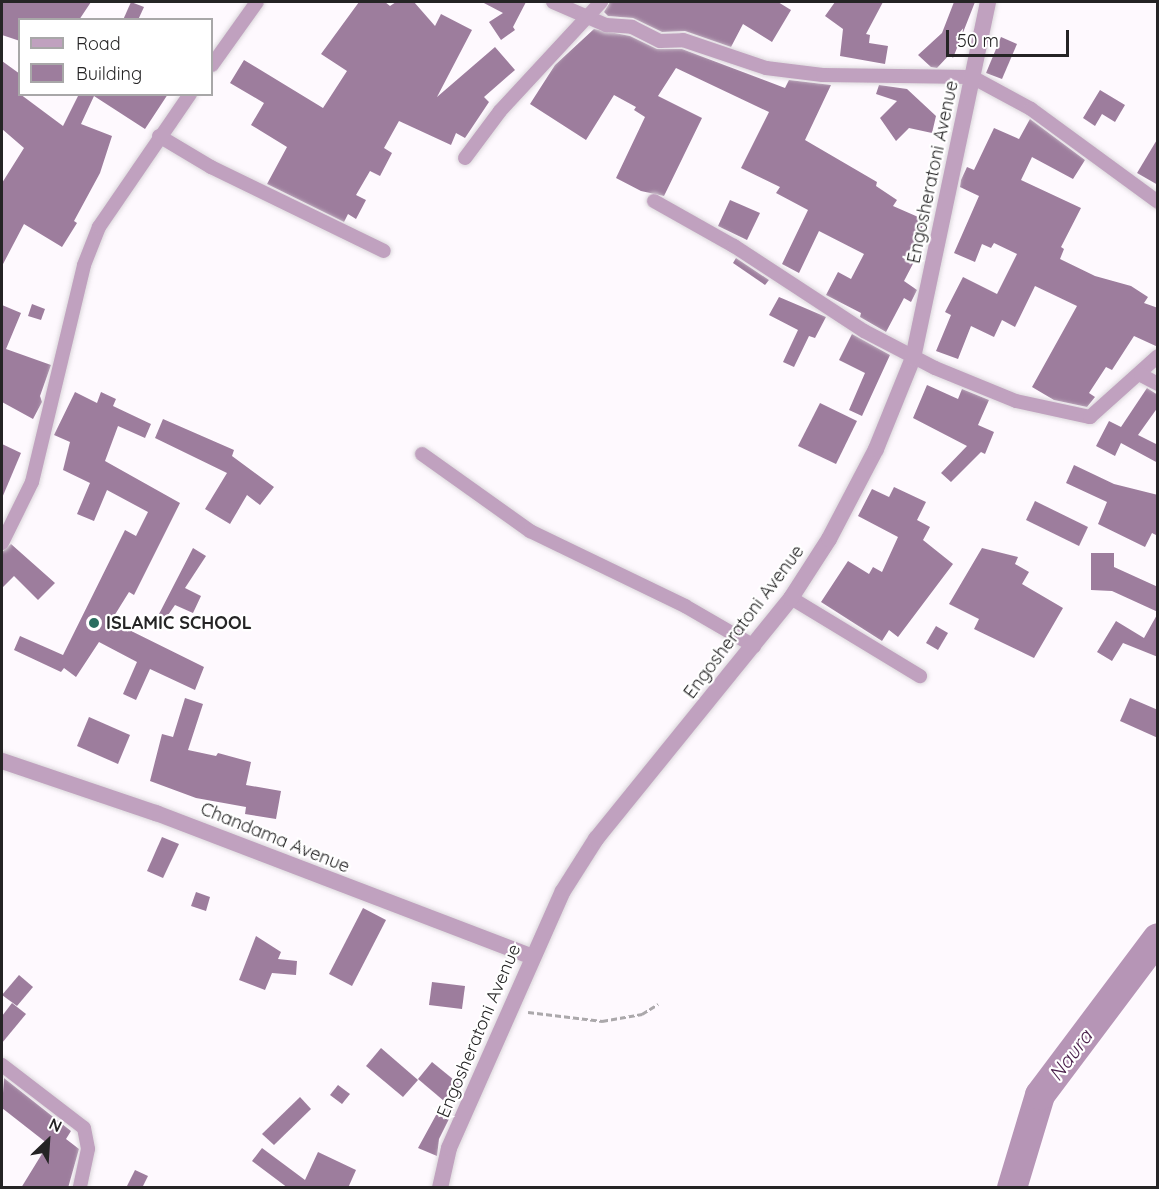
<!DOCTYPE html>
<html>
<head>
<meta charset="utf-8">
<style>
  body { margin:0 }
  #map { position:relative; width:1159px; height:1189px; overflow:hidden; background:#fef9fe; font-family:Quicksand,sans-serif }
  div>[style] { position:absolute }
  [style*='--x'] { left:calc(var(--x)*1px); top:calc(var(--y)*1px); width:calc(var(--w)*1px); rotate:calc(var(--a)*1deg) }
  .river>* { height:30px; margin:-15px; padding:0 15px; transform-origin:15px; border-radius:15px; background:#b695b6 }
  .building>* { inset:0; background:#9d7d9d }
  .path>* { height:3px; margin-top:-1.5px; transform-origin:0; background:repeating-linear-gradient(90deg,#aba8ab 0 6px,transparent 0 9px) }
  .roads { filter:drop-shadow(0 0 2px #dbd7db) drop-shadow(0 0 2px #dbd7db) }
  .minor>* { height:14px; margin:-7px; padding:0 7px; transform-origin:7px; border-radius:7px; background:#c0a1bf }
  .tertiary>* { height:16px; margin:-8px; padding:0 8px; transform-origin:8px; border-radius:8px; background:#c0a1bf }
  .dots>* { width:16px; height:16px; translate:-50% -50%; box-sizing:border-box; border:3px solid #fff; border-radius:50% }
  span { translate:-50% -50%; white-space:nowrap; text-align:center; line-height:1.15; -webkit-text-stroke:4.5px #fff; paint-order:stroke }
  .street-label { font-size:18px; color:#252425 }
  .poi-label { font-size:18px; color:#252425; font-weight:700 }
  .left { translate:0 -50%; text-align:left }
  .water-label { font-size:20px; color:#4a204b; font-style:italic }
  .frame { position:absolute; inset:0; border:3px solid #252425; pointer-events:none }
  .legend { position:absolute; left:18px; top:18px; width:195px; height:78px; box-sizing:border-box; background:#fff; border:2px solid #a8a7a8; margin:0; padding:8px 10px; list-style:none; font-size:18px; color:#252425 }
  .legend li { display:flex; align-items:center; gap:12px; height:30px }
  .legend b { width:30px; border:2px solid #a8a7a8 }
  .north { position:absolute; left:18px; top:1111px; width:60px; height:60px; -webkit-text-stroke:4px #fff; paint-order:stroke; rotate:25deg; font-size:16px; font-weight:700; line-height:24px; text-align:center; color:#252425 }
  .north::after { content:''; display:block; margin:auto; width:21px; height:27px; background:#252425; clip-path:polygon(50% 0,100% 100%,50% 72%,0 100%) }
  .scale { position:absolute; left:946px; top:30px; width:123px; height:27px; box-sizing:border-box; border:3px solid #252425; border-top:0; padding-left:8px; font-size:18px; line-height:21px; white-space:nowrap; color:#252425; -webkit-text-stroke:4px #fff; paint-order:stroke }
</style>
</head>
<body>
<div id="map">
  <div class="river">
    <div style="--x:1012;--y:1188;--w:97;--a:-73.2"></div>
    <div style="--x:1040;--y:1095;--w:196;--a:-53.1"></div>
  </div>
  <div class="building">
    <div style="clip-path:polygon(2px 2px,91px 2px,79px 20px,20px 20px,20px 41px,2px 35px)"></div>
    <div style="clip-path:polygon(131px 2px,144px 7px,138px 20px,123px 20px)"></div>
    <div style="clip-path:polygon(359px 2px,385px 2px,390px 6px,396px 2px,414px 2px,435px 26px,441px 14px,472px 30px,437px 97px,495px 47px,515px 70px,484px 97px,489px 102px,465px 138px,456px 133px,451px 145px,399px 121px,384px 148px,392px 153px,380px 176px,370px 171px,356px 195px,366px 200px,356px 219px,348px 214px,344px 222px,267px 184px,287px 147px,251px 125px,264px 103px,230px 83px,244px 60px,323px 108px,347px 71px,321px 54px)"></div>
    <div style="clip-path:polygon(482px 2px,526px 2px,513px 27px,515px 30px,501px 40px,489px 22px,503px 13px)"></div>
    <div style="clip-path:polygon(610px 2px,778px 2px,791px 10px,772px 42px,743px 24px,731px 47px,685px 31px,662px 32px,633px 18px,608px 16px,604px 12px)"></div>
    <div style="clip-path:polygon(835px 2px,883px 2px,866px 34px,870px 35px,869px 43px,888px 46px,885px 64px,840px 56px,843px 29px,825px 16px)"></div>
    <div style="clip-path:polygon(954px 2px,975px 2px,953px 58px,950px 54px,937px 68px,931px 67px,918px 55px,942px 33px)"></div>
    <div style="clip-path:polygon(594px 29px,630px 36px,657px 49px,682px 49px,785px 88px,789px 80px,831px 85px,805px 140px,877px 182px,876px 186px,897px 200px,893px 206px,925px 220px,911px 255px,916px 258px,904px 281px,917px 290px,911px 302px,904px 298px,886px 332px,860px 317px,861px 313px,826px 295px,838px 272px,851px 279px,864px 254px,819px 231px,799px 273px,782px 264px,808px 210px,776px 193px,780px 187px,741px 168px,769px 112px,676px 68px,658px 96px,702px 118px,664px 196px,641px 191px,616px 178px,645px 117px,634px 110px,636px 107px,614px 95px,586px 140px,530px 104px,555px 65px)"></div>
    <div style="clip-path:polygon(1001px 37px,1017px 44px,1002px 79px,986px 73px)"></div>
    <div style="clip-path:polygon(2px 61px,20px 74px,20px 94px,63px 126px,79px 94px,168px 94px,145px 129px,94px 96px,81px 124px,112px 136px,100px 173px,74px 221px,77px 223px,62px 247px,24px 224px,2px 266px,2px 183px,24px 148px,2px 129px)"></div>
    <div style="clip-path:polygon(879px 85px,907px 89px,936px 116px,932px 133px,909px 128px,896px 141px,880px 118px,897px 101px,876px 94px)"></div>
    <div style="clip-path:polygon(1100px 90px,1125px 105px,1115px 122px,1102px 114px,1095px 126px,1083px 118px)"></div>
    <div style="clip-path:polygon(1030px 119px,1085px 160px,1073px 179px,1032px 157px,1021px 180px,1081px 208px,1061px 247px,1064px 249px,1060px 259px,1095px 276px,1131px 286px,1148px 297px,1144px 303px,1158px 308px,1158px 347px,1134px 336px,1112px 370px,1106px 367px,1089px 393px,1095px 397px,1087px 407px,1054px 400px,1032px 387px,1077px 306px,1035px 286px,1015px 327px,1002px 320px,994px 337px,971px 326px,958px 359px,936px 351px,951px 315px,945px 312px,963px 277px,997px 294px,1017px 254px,994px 243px,991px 248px,982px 244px,975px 262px,954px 253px,979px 196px,960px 187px,961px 180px,967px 167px,974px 170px,994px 128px,1019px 139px)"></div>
    <div style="clip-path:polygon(1158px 138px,1158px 185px,1137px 173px)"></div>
    <div style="clip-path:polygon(730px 200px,760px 213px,747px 240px,718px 226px)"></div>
    <div style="clip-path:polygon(736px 258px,769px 280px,765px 285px,733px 263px)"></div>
    <div style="clip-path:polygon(779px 297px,826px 317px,815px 338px,809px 336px,794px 367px,783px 362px,798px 330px,769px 315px)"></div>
    <div style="clip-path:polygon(32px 304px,45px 309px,41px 320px,28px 316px)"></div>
    <div style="clip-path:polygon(2px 305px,21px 313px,6px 349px,51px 365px,40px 396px,42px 402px,33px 419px,2px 402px)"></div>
    <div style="clip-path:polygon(852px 334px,890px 355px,862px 416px,849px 410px,865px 373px,839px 360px)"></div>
    <div style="clip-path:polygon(927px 385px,958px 399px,962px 389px,989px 400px,978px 425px,994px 432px,985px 454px,981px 452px,951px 482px,941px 473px,967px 446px,913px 418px)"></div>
    <div style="clip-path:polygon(1147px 388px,1158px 395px,1158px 407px,1138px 435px,1158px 445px,1158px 463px,1121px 443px,1115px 456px,1096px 446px,1109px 421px,1121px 427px)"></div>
    <div style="clip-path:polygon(75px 392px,97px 403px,101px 392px,116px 399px,113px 406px,151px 424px,145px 438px,118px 426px,105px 461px,180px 503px,134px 595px,129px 592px,111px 621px,204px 667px,195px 690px,150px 669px,136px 700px,123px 694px,137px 662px,99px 642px,76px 677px,64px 668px,61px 672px,14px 650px,20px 636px,63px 655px,125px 530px,136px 536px,148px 512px,107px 490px,94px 521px,77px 514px,90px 483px,63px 470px,70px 442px,54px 435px)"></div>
    <div style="clip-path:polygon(820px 403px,857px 421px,836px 464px,798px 446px)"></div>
    <div style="clip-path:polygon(163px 419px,234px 450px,232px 456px,274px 487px,260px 505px,247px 495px,230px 524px,205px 509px,227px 473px,155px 438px)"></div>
    <div style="clip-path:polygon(2px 444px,21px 453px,2px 498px)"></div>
    <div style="clip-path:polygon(1074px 465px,1114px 484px,1158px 495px,1158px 536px,1152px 533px,1145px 547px,1098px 524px,1107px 502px,1066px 483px)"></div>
    <div style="clip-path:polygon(894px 487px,926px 502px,917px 520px,930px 527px,923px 540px,953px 564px,898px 637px,889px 630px,882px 641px,821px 602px,848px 561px,869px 574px,873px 567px,882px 572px,898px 537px,858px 516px,872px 489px,889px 497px)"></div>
    <div style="clip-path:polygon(1035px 501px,1088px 527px,1079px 546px,1026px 520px)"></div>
    <div style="clip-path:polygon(11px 544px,55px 583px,38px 600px,14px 576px,2px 588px,2px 552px)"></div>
    <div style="clip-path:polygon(193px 548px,206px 556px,185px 588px,201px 596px,193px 613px,175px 605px,166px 618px,159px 614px)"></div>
    <div style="clip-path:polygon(982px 548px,1018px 557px,1015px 564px,1029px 572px,1022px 584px,1063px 608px,1034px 658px,974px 629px,979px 619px,949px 604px)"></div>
    <div style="clip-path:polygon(1091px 553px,1114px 553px,1114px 567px,1158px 587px,1158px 612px,1112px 591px,1091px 590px)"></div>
    <div style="clip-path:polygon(1158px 613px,1158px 657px,1123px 643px,1112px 661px,1097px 652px,1116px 621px,1144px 638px)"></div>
    <div style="clip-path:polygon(936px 626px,948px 633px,938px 650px,926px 643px)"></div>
    <div style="clip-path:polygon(185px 698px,203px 704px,188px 750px,216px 756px,218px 753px,251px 762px,246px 785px,281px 791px,276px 819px,245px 814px,246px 807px,196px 798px,150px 781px,162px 734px,173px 737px)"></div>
    <div style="clip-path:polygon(1130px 698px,1158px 710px,1158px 738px,1120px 721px)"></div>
    <div style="clip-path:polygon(89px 717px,130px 735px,118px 764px,77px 746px)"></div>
    <div style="clip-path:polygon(162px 837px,179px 844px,163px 878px,147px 871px)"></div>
    <div style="clip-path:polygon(196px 892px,210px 897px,206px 911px,191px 906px)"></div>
    <div style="clip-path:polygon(363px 908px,386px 920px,352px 986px,329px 974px)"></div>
    <div style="clip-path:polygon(256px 936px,281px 952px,278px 959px,297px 961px,296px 975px,272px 973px,265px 990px,239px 980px)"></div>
    <div style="clip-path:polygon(19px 975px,33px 987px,17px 1006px,2px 995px)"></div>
    <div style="clip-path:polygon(432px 982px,465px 986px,462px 1009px,429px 1005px)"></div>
    <div style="clip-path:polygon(12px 1003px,26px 1014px,2px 1043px,2px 1016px)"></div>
    <div style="clip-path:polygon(381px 1048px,418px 1080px,403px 1097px,366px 1066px)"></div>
    <div style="clip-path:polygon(432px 1062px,459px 1084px,444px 1101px,418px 1079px)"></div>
    <div style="clip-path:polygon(4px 1078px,71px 1131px,66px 1139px,79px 1149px,68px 1188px,21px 1188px,48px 1144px,2px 1108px)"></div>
    <div style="clip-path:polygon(338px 1085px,350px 1094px,342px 1104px,330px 1095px)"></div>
    <div style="clip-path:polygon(300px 1097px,311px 1109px,274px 1145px,262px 1134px)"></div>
    <div style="clip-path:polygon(441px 1106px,454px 1109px,439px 1139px,437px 1156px,418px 1148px)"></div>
    <div style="clip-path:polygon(262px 1148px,305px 1180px,318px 1152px,356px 1170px,348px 1188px,288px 1188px,252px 1161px)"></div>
    <div style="clip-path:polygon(135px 1170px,148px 1176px,142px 1188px,126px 1188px)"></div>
  </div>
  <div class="path">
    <div style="--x:528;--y:1012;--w:75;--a:6.9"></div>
    <div style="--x:602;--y:1021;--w:41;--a:-9.9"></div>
    <div style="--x:642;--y:1014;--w:19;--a:-32"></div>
  </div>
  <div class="roads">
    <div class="minor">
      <div style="--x:553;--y:2;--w:58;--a:23.5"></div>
      <div style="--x:606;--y:25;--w:26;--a:4"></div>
      <div style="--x:632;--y:27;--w:31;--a:27"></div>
      <div style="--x:660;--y:41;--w:23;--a:-2"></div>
      <div style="--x:683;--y:40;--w:88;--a:18.6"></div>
      <div style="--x:766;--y:68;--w:57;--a:7"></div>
      <div style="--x:823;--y:75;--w:149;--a:0.8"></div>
      <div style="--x:972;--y:77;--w:67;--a:28.5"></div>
      <div style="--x:1031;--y:109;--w:157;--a:36.2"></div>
      <div style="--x:212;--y:65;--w:77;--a:-54.5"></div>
      <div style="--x:159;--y:136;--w:61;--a:30.8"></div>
      <div style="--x:211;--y:167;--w:192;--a:25.9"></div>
      <div style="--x:465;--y:158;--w:59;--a:-53.3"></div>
      <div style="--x:500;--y:111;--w:149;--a:-47.2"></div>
      <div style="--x:654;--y:201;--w:92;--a:29.4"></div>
      <div style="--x:734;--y:246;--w:155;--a:33.2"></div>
      <div style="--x:864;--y:331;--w:80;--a:27.5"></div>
      <div style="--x:935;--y:368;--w:87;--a:22.2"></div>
      <div style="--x:1016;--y:401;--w:76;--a:12.2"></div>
      <div style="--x:1090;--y:417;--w:91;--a:-41.9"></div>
      <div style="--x:1141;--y:375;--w:19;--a:28"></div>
      <div style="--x:422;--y:454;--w:133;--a:35.5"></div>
      <div style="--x:530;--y:531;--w:172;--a:25.8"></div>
      <div style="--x:685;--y:606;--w:80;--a:30.1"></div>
      <div style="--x:2;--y:543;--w:68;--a:-63.8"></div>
      <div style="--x:32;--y:482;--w:223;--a:-76.5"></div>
      <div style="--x:84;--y:265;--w:41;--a:-68.5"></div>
      <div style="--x:99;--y:227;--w:161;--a:-55.6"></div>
      <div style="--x:791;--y:598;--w:151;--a:31.2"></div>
      <div style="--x:2;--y:1065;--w:103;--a:37.5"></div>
      <div style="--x:84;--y:1128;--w:21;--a:79"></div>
      <div style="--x:88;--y:1149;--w:40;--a:102"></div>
    </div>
    <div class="tertiary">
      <div style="--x:2;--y:761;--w:163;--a:18.7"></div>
      <div style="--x:156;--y:813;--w:401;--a:20.9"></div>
      <div style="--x:440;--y:1188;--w:41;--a:-77.3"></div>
      <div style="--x:449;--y:1148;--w:281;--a:-66.1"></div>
      <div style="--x:563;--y:891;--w:62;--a:-57.6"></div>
      <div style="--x:596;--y:839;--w:310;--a:-51"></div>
      <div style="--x:791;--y:598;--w:70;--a:-57.2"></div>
      <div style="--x:829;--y:539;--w:102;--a:-62.4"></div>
      <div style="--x:876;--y:449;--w:98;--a:-67.9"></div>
      <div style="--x:913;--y:358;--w:364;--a:-78.1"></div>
    </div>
  </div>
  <div class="dots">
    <div style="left:94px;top:623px;background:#2a6d5f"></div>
  </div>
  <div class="street-label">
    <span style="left:933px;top:172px;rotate:-78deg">Engosheratoni Avenue</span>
    <span style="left:744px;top:622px;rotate:-53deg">Engosheratoni Avenue</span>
    <span style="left:275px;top:838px;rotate:22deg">Chandama Avenue</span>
    <span style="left:479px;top:1031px;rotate:-67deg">Engosheratoni Avenue</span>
  </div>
  <div class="poi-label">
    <span class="left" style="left:106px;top:623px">ISLAMIC SCHOOL</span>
  </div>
  <div class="water-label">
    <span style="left:1070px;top:1055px;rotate:-53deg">Naura</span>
  </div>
  <div class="frame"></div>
  <ul class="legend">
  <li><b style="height:8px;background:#c0a1bf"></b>Road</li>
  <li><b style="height:16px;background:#9d7d9d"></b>Building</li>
  </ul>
  <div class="north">N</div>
  <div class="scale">50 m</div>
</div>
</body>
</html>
